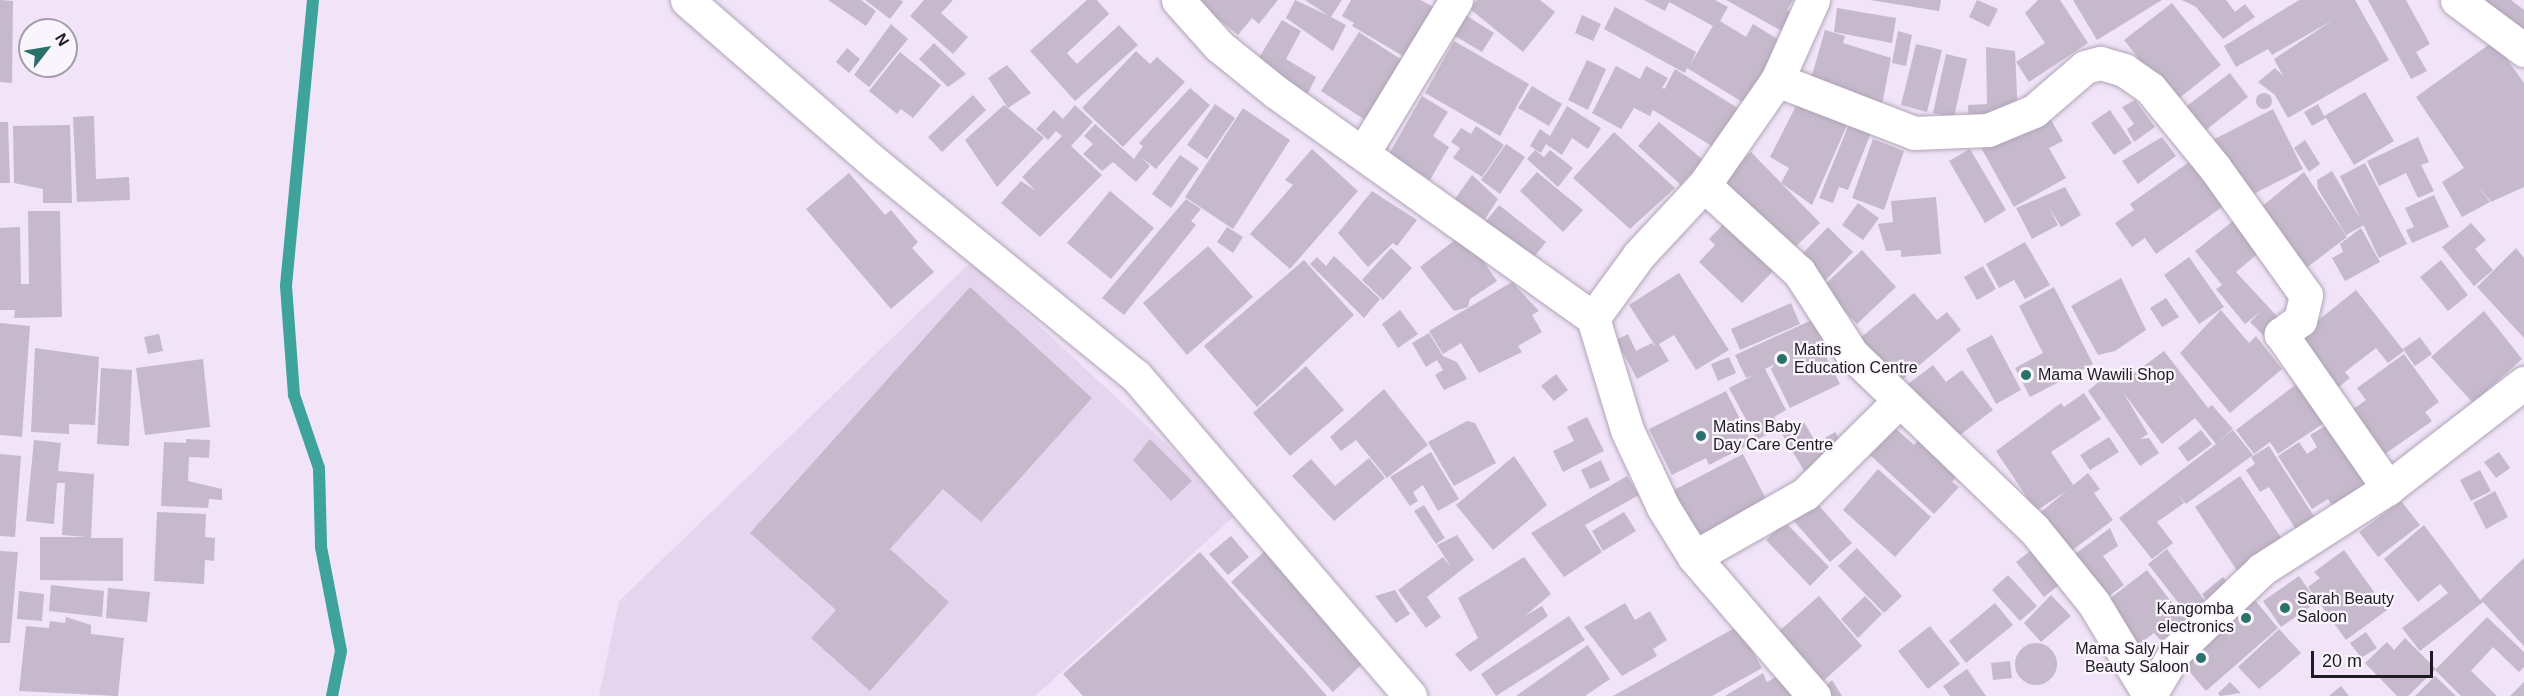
<!DOCTYPE html>
<html>
<head>
<meta charset="utf-8">
<style>
  body { margin:0 }
  #map { position:relative; width:2524px; height:696px; overflow:hidden; background:#f1e4f8; font-family:Helvetica,sans-serif }
  div>[style] { position:absolute }
  [style*='--x'] { left:calc(var(--x)*1px); top:calc(var(--y)*1px); width:calc(var(--w)*1px); rotate:calc(var(--a)*1deg) }
  .built>* { inset:0; background:#e6d5ef }
  .stream>* { height:12px; margin:-6px; padding:0 6px; transform-origin:6px; border-radius:6px; background:#3da39b }
  .building>* { inset:0; background:#c6b9cc }
  .round { border-radius:50% }
  .roads { filter:drop-shadow(0 0 2px #b1a5b8) drop-shadow(0 0 2px #b1a5b8) }
  .minor>* { height:33px; margin:-16.5px; padding:0 16.5px; transform-origin:16.5px; border-radius:16.5px; background:#fff }
  .dots>* { width:16px; height:16px; translate:-50% -50%; box-sizing:border-box; border:3px solid #faf5fd; border-radius:50% }
  span { translate:-50% -50%; white-space:nowrap; text-align:center; line-height:1.15; -webkit-text-stroke:4.5px #faf5fd; paint-order:stroke }
  .poi-label { font-size:16px; color:#1f1b22 }
  .left { translate:0 -50%; text-align:left }
  .right { translate:-100% -50%; text-align:right }
  .north { position:absolute; left:18px; top:18px; width:60px; height:60px; box-sizing:border-box; background:#faf5fd; border:2px solid #a29ea5; border-radius:50%; rotate:59deg; font-size:16px; font-weight:700; line-height:24px; text-align:center; color:#1f1b22 }
  .north::after { content:''; display:block; margin:auto; width:21px; height:27px; background:#29726c; clip-path:polygon(50% 0,100% 100%,50% 72%,0 100%) }
  .scale { position:absolute; left:2311px; top:651px; width:122px; height:27px; box-sizing:border-box; border:3px solid #1f1b22; border-top:0; padding-left:8px; font-size:18px; line-height:21px; white-space:nowrap; color:#1f1b22; -webkit-text-stroke:4px #faf5fd; paint-order:stroke }
</style>
</head>
<body>
<div id="map">
  <div class="built">
    <div style="clip-path:polygon(971px 262px,1239px 512px,1035px 696px,599px 696px,619px 601px)"></div>
  </div>
  <div class="stream">
    <div style="--x:313;--y:0;--w:287;--a:95.4"></div>
    <div style="--x:286;--y:286;--w:109;--a:85.8"></div>
    <div style="--x:294;--y:395;--w:77;--a:71.1"></div>
    <div style="--x:319;--y:468;--w:79;--a:88.5"></div>
    <div style="--x:321;--y:547;--w:106;--a:79.1"></div>
    <div style="--x:341;--y:651;--w:46;--a:101.3"></div>
  </div>
  <div class="building">
    <div style="clip-path:polygon(0 0,13px 1px,12px 83px,0 82px)"></div>
    <div style="clip-path:polygon(828px 0,861px 0,876px 11px,866px 26px)"></div>
    <div style="clip-path:polygon(865px 0,901px 0,903px 2px,890px 19px)"></div>
    <div style="clip-path:polygon(924px 0,953px 0,941px 13px,968px 37px,953px 54px,910px 16px)"></div>
    <div style="clip-path:polygon(1087px 0,1097px 0,1109px 14px,1067px 53px,1077px 64px,1119px 25px,1138px 45px,1075px 101px,1030px 51px)"></div>
    <div style="clip-path:polygon(1194px 0,1278px 0,1259px 24px,1252px 18px,1238px 35px)"></div>
    <div style="clip-path:polygon(1295px 0,1329px 16px,1305px 0,1342px 0,1331px 17px,1346px 25px,1333px 51px,1286px 18px)"></div>
    <div style="clip-path:polygon(1351px 0,1421px 0,1433px 7px,1403px 56px,1352px 26px,1354px 23px,1342px 16px)"></div>
    <div style="clip-path:polygon(1477px 0,1540px 0,1555px 12px,1523px 52px,1470px 9px)"></div>
    <div style="clip-path:polygon(1644px 0,1715px 0,1728px 7px,1720px 21px,1746px 37px,1753px 24px,1789px 46px,1752px 108px,1687px 68px,1685px 73px,1604px 29px,1615px 7px,1696px 52px,1690px 65px,1713px 26px,1669px 2px,1665px 11px)"></div>
    <div style="clip-path:polygon(1726px 0,1793px 0,1787px 10px,1799px 18px,1789px 35px)"></div>
    <div style="clip-path:polygon(1870px 0,1941px 0,1939px 11px)"></div>
    <div style="clip-path:polygon(1977px 0,1998px 9px,1989px 27px,1969px 17px)"></div>
    <div style="clip-path:polygon(2038px 0,2060px 0,2088px 43px,2029px 82px,2016px 62px,2045px 43px,2025px 13px)"></div>
    <div style="clip-path:polygon(2073px 0,2162px 0,2097px 40px)"></div>
    <div style="clip-path:polygon(2182px 0,2226px 0,2235px 12px,2245px 4px,2255px 17px,2223px 39px,2196px 7px)"></div>
    <div style="clip-path:polygon(2299px 0,2355px 0,2389px 60px,2288px 118px,2275px 95px,2258px 82px,2275px 68px,2283px 76px,2274px 59px,2333px 20px,2272px 55px,2268px 49px,2236px 67px,2224px 46px)"></div>
    <div style="clip-path:polygon(2368px 0,2406px 0,2430px 44px,2416px 52px,2427px 71px,2411px 79px)"></div>
    <div style="clip-path:polygon(2477px 0,2511px 0,2524px 10px,2524px 28px,2515px 37px)"></div>
    <div style="clip-path:polygon(2172px 3px,2221px 65px,2173px 103px,2124px 40px)"></div>
    <div style="clip-path:polygon(1837px 8px,1896px 18px,1892px 43px,1834px 32px)"></div>
    <div style="clip-path:polygon(1462px 13px,1494px 33px,1482px 52px,1450px 33px)"></div>
    <div style="clip-path:polygon(1582px 15px,1601px 24px,1593px 41px,1575px 33px)"></div>
    <div style="clip-path:polygon(1282px 20px,1301px 31px,1286px 59px,1316px 77px,1305px 99px,1252px 69px)"></div>
    <div style="clip-path:polygon(891px 24px,908px 39px,869px 87px,854px 75px)"></div>
    <div style="clip-path:polygon(1825px 30px,1845px 36px,1843px 43px,1891px 58px,1881px 110px,1808px 89px)"></div>
    <div style="clip-path:polygon(1898px 31px,1912px 35px,1906px 66px,1892px 63px)"></div>
    <div style="clip-path:polygon(1359px 32px,1411px 66px,1365px 120px,1321px 91px)"></div>
    <div style="clip-path:polygon(1454px 41px,1529px 84px,1500px 136px,1425px 93px)"></div>
    <div style="clip-path:polygon(2494px 41px,2524px 83px,2524px 187px,2491px 202px,2475px 182px,2490px 202px,2462px 217px,2442px 182px,2464px 168px,2416px 97px)"></div>
    <div style="clip-path:polygon(934px 43px,966px 74px,948px 87px,919px 59px)"></div>
    <div style="clip-path:polygon(1916px 44px,1942px 50px,1927px 112px,1901px 105px)"></div>
    <div style="clip-path:polygon(1986px 47px,2015px 51px,2018px 118px,1969px 125px,1968px 105px,1987px 104px)"></div>
    <div style="clip-path:polygon(847px 48px,860px 59px,849px 73px,836px 62px)"></div>
    <div style="clip-path:polygon(1136px 51px,1150px 64px,1157px 57px,1185px 82px,1123px 147px,1082px 108px)"></div>
    <div style="clip-path:polygon(900px 52px,941px 85px,913px 118px,901px 109px,897px 114px,869px 91px)"></div>
    <div style="clip-path:polygon(1946px 54px,1967px 59px,1954px 117px,1933px 113px)"></div>
    <div style="clip-path:polygon(1587px 60px,1606px 69px,1588px 110px,1568px 100px)"></div>
    <div style="clip-path:polygon(1007px 65px,1031px 93px,1008px 108px,988px 78px)"></div>
    <div style="clip-path:polygon(1616px 66px,1640px 79px,1646px 66px,1668px 78px,1662px 88px,1665px 89px,1655px 107px,1675px 69px,1744px 112px,1720px 151px,1653px 110px,1650px 116px,1634px 108px,1621px 129px,1592px 113px)"></div>
    <div style="clip-path:polygon(2230px 73px,2248px 97px,2202px 133px,2183px 109px)"></div>
    <div style="clip-path:polygon(1532px 86px,1562px 104px,1549px 126px,1518px 108px)"></div>
    <div style="clip-path:polygon(1190px 88px,1210px 105px,1156px 169px,1141px 157px,1150px 166px,1136px 182px,1113px 162px,1102px 171px,1083px 154px,1093px 144px,1084px 136px,1095px 124px,1134px 159px,1143px 146px,1139px 143px)"></div>
    <div style="clip-path:polygon(2365px 92px,2394px 141px,2354px 165px,2326px 118px,2312px 126px,2304px 112px,2318px 104px,2324px 116px)"></div>
    <div class="round" style="left:2256px;top:93px;width:16px;height:16px"></div>
    <div style="clip-path:polygon(973px 95px,986px 110px,942px 152px,928px 137px)"></div>
    <div style="clip-path:polygon(1422px 96px,1448px 112px,1433px 136px,1449px 147px,1430px 180px,1389px 154px)"></div>
    <div style="clip-path:polygon(1800px 98px,1848px 123px,1812px 205px,1781px 183px,1789px 168px,1770px 157px)"></div>
    <div style="clip-path:polygon(2135px 100px,2155px 127px,2134px 142px,2127px 129px,2134px 124px,2122px 107px)"></div>
    <div style="clip-path:polygon(1215px 104px,1235px 118px,1207px 159px,1187px 145px)"></div>
    <div style="clip-path:polygon(1004px 105px,1044px 138px,997px 187px,965px 140px)"></div>
    <div style="clip-path:polygon(1075px 105px,1093px 122px,1071px 146px,1102px 175px,1040px 237px,1001px 203px,1021px 181px,1036px 191px,1022px 177px,1062px 136px,1056px 131px,1048px 140px,1036px 129px,1054px 110px,1063px 119px)"></div>
    <div style="clip-path:polygon(1567px 106px,1601px 128px,1588px 149px,1572px 138px,1562px 155px,1546px 144px,1541px 153px,1530px 146px,1540px 129px,1550px 136px)"></div>
    <div style="clip-path:polygon(1243px 108px,1290px 140px,1233px 229px,1185px 197px)"></div>
    <div style="clip-path:polygon(2273px 109px,2303px 169px,2239px 201px,2209px 142px)"></div>
    <div style="clip-path:polygon(2110px 110px,2132px 143px,2114px 155px,2091px 123px)"></div>
    <div style="clip-path:polygon(2047px 113px,2063px 141px,2049px 148px,2066px 178px,2014px 207px,1979px 144px)"></div>
    <div style="clip-path:polygon(94px 116px,96px 179px,129px 177px,130px 200px,77px 202px,73px 117px)"></div>
    <div style="clip-path:polygon(1851px 119px,1873px 128px,1848px 190px,1839px 187px,1833px 203px,1819px 198px)"></div>
    <div style="clip-path:polygon(0 122px,8px 122px,10px 183px,0 183px)"></div>
    <div style="clip-path:polygon(1659px 122px,1703px 160px,1681px 185px,1638px 146px)"></div>
    <div style="clip-path:polygon(70px 125px,72px 203px,43px 203px,43px 189px,14px 183px,13px 126px)"></div>
    <div style="clip-path:polygon(1476px 126px,1504px 145px,1482px 177px,1453px 158px,1460px 148px,1451px 142px,1461px 128px,1471px 134px)"></div>
    <div style="clip-path:polygon(1614px 132px,1675px 188px,1630px 229px,1573px 178px)"></div>
    <div style="clip-path:polygon(2162px 137px,2176px 156px,2138px 184px,2122px 161px)"></div>
    <div style="clip-path:polygon(2418px 137px,2429px 162px,2421px 165px,2434px 191px,2418px 198px,2406px 173px,2379px 186px,2367px 161px)"></div>
    <div style="clip-path:polygon(1873px 139px,1904px 151px,1884px 210px,1852px 198px)"></div>
    <div style="clip-path:polygon(2305px 140px,2320px 164px,2309px 172px,2294px 148px)"></div>
    <div style="clip-path:polygon(1506px 144px,1525px 157px,1500px 194px,1481px 180px)"></div>
    <div style="clip-path:polygon(1312px 149px,1358px 191px,1290px 269px,1250px 234px,1293px 185px,1285px 180px)"></div>
    <div style="clip-path:polygon(1970px 149px,2006px 210px,1985px 223px,1949px 161px)"></div>
    <div style="clip-path:polygon(1535px 150px,1544px 157px,1550px 150px,1573px 168px,1558px 187px,1527px 159px)"></div>
    <div style="clip-path:polygon(1751px 152px,1820px 223px,1787px 255px,1718px 185px)"></div>
    <div style="clip-path:polygon(1180px 155px,1199px 168px,1171px 208px,1152px 194px)"></div>
    <div style="clip-path:polygon(2199px 155px,2232px 200px,2156px 254px,2145px 238px,2132px 247px,2115px 223px,2134px 210px,2130px 204px)"></div>
    <div style="clip-path:polygon(2365px 163px,2407px 244px,2379px 258px,2340px 176px)"></div>
    <div style="clip-path:polygon(2332px 171px,2364px 225px,2346px 235px,2318px 189px,2317px 180px)"></div>
    <div style="clip-path:polygon(1537px 172px,1583px 210px,1563px 232px,1520px 191px)"></div>
    <div style="clip-path:polygon(2304px 172px,2347px 237px,2301px 272px,2260px 208px)"></div>
    <div style="clip-path:polygon(849px 173px,885px 215px,891px 210px,918px 242px,912px 248px,934px 272px,891px 309px,806px 209px)"></div>
    <div style="clip-path:polygon(1472px 175px,1498px 199px,1485px 219px,1455px 199px)"></div>
    <div style="clip-path:polygon(2065px 187px,2081px 215px,2061px 227px,2049px 207px,2058px 225px,2032px 239px,2016px 208px)"></div>
    <div style="clip-path:polygon(1110px 191px,1154px 228px,1111px 279px,1067px 243px)"></div>
    <div style="clip-path:polygon(1372px 191px,1417px 220px,1397px 246px,1393px 243px,1368px 267px,1338px 233px)"></div>
    <div style="clip-path:polygon(2434px 195px,2449px 227px,2412px 243px,2406px 230px,2414px 227px,2405px 208px)"></div>
    <div style="clip-path:polygon(1936px 197px,1941px 254px,1901px 257px,1901px 250px,1886px 251px,1878px 224px,1893px 222px,1891px 201px)"></div>
    <div style="clip-path:polygon(1186px 199px,1201px 209px,1191px 221px,1196px 225px,1124px 315px,1102px 298px)"></div>
    <div style="clip-path:polygon(1858px 203px,1879px 218px,1863px 240px,1842px 225px)"></div>
    <div style="clip-path:polygon(1499px 205px,1546px 242px,1531px 261px,1484px 224px)"></div>
    <div style="clip-path:polygon(28px 211px,60px 211px,62px 317px,14px 318px,15px 310px,0 310px,0 228px,20px 227px,21px 284px,29px 284px)"></div>
    <div style="clip-path:polygon(2242px 214px,2267px 246px,2236px 272px,2285px 325px,2269px 341px,2250px 322px,2260px 312px,2245px 324px,2216px 289px,2222px 285px,2195px 251px)"></div>
    <div style="clip-path:polygon(1732px 215px,1781px 263px,1742px 303px,1699px 262px,1715px 245px,1709px 239px)"></div>
    <div style="clip-path:polygon(2471px 223px,2486px 240px,2475px 249px,2493px 270px,2474px 286px,2442px 247px)"></div>
    <div style="clip-path:polygon(1227px 227px,1243px 237px,1233px 253px,1217px 242px)"></div>
    <div style="clip-path:polygon(1828px 227px,1853px 252px,1821px 285px,1801px 255px)"></div>
    <div style="clip-path:polygon(2361px 228px,2380px 262px,2345px 281px,2332px 258px,2343px 252px,2340px 244px)"></div>
    <div style="clip-path:polygon(1464px 233px,1497px 281px,1470px 299px,1468px 307px,1454px 311px,1420px 267px)"></div>
    <div style="clip-path:polygon(2025px 242px,2050px 285px,2025px 299px,2014px 280px,1999px 288px,1986px 264px)"></div>
    <div style="clip-path:polygon(1208px 246px,1253px 297px,1187px 355px,1143px 303px)"></div>
    <div style="clip-path:polygon(1391px 248px,1412px 268px,1383px 300px,1362px 280px)"></div>
    <div style="clip-path:polygon(2516px 248px,2524px 258px,2524px 338px,2477px 287px)"></div>
    <div style="clip-path:polygon(1862px 250px,1896px 287px,1857px 324px,1822px 287px)"></div>
    <div style="clip-path:polygon(1334px 256px,1380px 299px,1364px 318px,1310px 264px,1317px 257px,1326px 266px)"></div>
    <div style="clip-path:polygon(2189px 257px,2224px 307px,2199px 324px,2164px 275px)"></div>
    <div style="clip-path:polygon(1304px 260px,1354px 315px,1257px 407px,1204px 346px)"></div>
    <div style="clip-path:polygon(2441px 260px,2468px 295px,2448px 311px,2420px 277px)"></div>
    <div style="clip-path:polygon(1983px 266px,1996px 289px,1977px 300px,1964px 277px)"></div>
    <div style="clip-path:polygon(1679px 273px,1729px 350px,1696px 370px,1674px 335px,1659px 344px,1669px 361px,1637px 379px,1616px 340px,1628px 334px,1636px 351px,1652px 343px,1656px 347px,1629px 305px)"></div>
    <div style="clip-path:polygon(2121px 278px,2146px 330px,2115px 351px,2098px 355px,2071px 306px)"></div>
    <div style="clip-path:polygon(1512px 282px,1539px 311px,1532px 315px,1542px 332px,1518px 346px,1522px 352px,1479px 373px,1461px 343px,1443px 354px,1429px 331px)"></div>
    <div style="clip-path:polygon(970px 287px,1092px 398px,981px 522px,943px 489px,890px 549px,949px 602px,870px 691px,811px 638px,836px 610px,750px 533px)"></div>
    <div style="clip-path:polygon(2054px 287px,2093px 364px,2030px 397px,2015px 368px,2043px 353px,2019px 306px)"></div>
    <div style="clip-path:polygon(2356px 290px,2404px 351px,2388px 363px,2376px 348px,2345px 372px,2350px 378px,2330px 394px,2290px 343px)"></div>
    <div style="clip-path:polygon(1914px 293px,1937px 320px,1947px 312px,1961px 330px,1890px 390px,1858px 340px)"></div>
    <div style="clip-path:polygon(2166px 298px,2179px 317px,2162px 327px,2150px 308px)"></div>
    <div style="clip-path:polygon(1791px 303px,1800px 324px,1740px 350px,1731px 329px)"></div>
    <div style="clip-path:polygon(1400px 310px,1418px 334px,1398px 348px,1382px 324px)"></div>
    <div style="clip-path:polygon(2221px 310px,2249px 343px,2256px 336px,2282px 369px,2230px 413px,2180px 353px)"></div>
    <div style="clip-path:polygon(2484px 311px,2522px 359px,2473px 403px,2431px 357px)"></div>
    <div style="clip-path:polygon(1823px 315px,1827px 345px,1822px 349px,1840px 384px,1790px 408px,1771px 369px,1775px 364px,1765px 369px,1786px 410px,1774px 417px,1780px 427px,1757px 440px,1729px 388px,1754px 375px,1746px 378px,1735px 355px)"></div>
    <div style="clip-path:polygon(0 323px,30px 326px,22px 437px,0 435px)"></div>
    <div style="clip-path:polygon(1429px 333px,1443px 356px,1457px 362px,1467px 379px,1444px 390px,1435px 375px,1443px 370px,1437px 360px,1426px 367px,1412px 343px)"></div>
    <div style="clip-path:polygon(159px 334px,163px 351px,148px 354px,144px 337px)"></div>
    <div style="clip-path:polygon(1992px 335px,2021px 390px,1996px 404px,1966px 349px)"></div>
    <div style="clip-path:polygon(2420px 337px,2432px 354px,2415px 366px,2403px 349px)"></div>
    <div style="clip-path:polygon(35px 348px,99px 357px,95px 425px,69px 424px,69px 434px,31px 432px)"></div>
    <div style="clip-path:polygon(2164px 351px,2208px 408px,2212px 405px,2233px 429px,2218px 442px,2233px 430px,2253px 455px,2186px 504px,2177px 494px,2184px 503px,2157px 522px,2173px 543px,2152px 559px,2119px 518px,2216px 444px,2195px 418px,2162px 444px,2123px 392px,2148px 434px,2140px 439px,2149px 438px,2159px 453px,2140px 466px,2088px 391px,2112px 370px,2121px 383px)"></div>
    <div style="clip-path:polygon(2404px 354px,2439px 402px,2425px 412px,2432px 421px,2385px 454px,2352px 410px,2366px 400px,2357px 388px)"></div>
    <div style="clip-path:polygon(1729px 357px,1736px 373px,1718px 381px,1711px 364px)"></div>
    <div style="clip-path:polygon(203px 359px,210px 427px,145px 435px,136px 368px)"></div>
    <div style="clip-path:polygon(1933px 365px,1946px 382px,1962px 370px,1993px 410px,1948px 444px,1904px 387px)"></div>
    <div style="clip-path:polygon(1306px 366px,1344px 410px,1290px 456px,1253px 413px)"></div>
    <div style="clip-path:polygon(101px 368px,132px 370px,129px 446px,97px 444px)"></div>
    <div style="clip-path:polygon(1556px 374px,1568px 390px,1554px 401px,1541px 386px)"></div>
    <div style="clip-path:polygon(2302px 380px,2330px 419px,2278px 454px,2270px 442px,2254px 454px,2236px 430px)"></div>
    <div style="clip-path:polygon(1384px 389px,1428px 445px,1387px 478px,1356px 440px,1341px 451px,1330px 437px)"></div>
    <div style="clip-path:polygon(1726px 391px,1752px 443px,1709px 465px,1706px 458px,1672px 475px,1649px 429px)"></div>
    <div style="clip-path:polygon(2084px 393px,2101px 419px,2051px 452px,2074px 486px,2036px 511px,1996px 451px,2061px 403px,2064px 407px)"></div>
    <div style="clip-path:polygon(1587px 417px,1604px 451px,1563px 472px,1553px 451px,1574px 441px,1567px 427px)"></div>
    <div style="clip-path:polygon(1467px 421px,1475px 423px,1496px 463px,1454px 486px,1428px 442px)"></div>
    <div style="clip-path:polygon(1804px 422px,1816px 443px,1835px 432px,1846px 451px,1806px 474px,1782px 434px)"></div>
    <div style="clip-path:polygon(2332px 422px,2372px 485px,2334px 509px,2328px 499px,2312px 509px,2278px 456px,2299px 442px,2307px 454px,2317px 447px,2310px 435px)"></div>
    <div style="clip-path:polygon(1895px 428px,1914px 445px,1926px 432px,1965px 468px,1952px 482px,1959px 487px,1934px 514px,1870px 455px)"></div>
    <div style="clip-path:polygon(2201px 430px,2212px 444px,2188px 462px,2178px 448px)"></div>
    <div style="clip-path:polygon(2109px 437px,2119px 452px,2090px 470px,2080px 455px)"></div>
    <div style="clip-path:polygon(186px 439px,210px 440px,209px 458px,189px 457px,188px 481px,222px 489px,222px 500px,209px 499px,208px 508px,161px 506px,164px 442px,186px 443px)"></div>
    <div style="clip-path:polygon(1150px 439px,1192px 481px,1171px 501px,1133px 460px)"></div>
    <div style="clip-path:polygon(34px 440px,61px 443px,58px 471px,94px 474px,91px 538px,123px 538px,123px 581px,40px 580px,40px 537px,87px 537px,62px 535px,65px 483px,57px 483px,54px 524px,26px 521px)"></div>
    <div style="clip-path:polygon(2269px 446px,2319px 524px,2300px 536px,2269px 487px,2260px 492px,2246px 470px,2255px 464px,2251px 457px)"></div>
    <div style="clip-path:polygon(1431px 452px,1459px 499px,1438px 511px,1423px 485px,1413px 492px,1418px 501px,1410px 506px,1390px 477px)"></div>
    <div style="clip-path:polygon(2499px 452px,2510px 468px,2496px 478px,2484px 462px)"></div>
    <div style="clip-path:polygon(0 454px,21px 456px,15px 537px,0 536px)"></div>
    <div style="clip-path:polygon(1743px 454px,1769px 505px,1698px 542px,1672px 491px)"></div>
    <div style="clip-path:polygon(1514px 456px,1547px 505px,1493px 550px,1456px 505px)"></div>
    <div style="clip-path:polygon(1369px 458px,1385px 478px,1334px 521px,1292px 476px,1311px 459px,1335px 486px)"></div>
    <div style="clip-path:polygon(1601px 460px,1610px 480px,1590px 489px,1581px 470px)"></div>
    <div style="clip-path:polygon(1878px 469px,1931px 517px,1895px 557px,1843px 510px)"></div>
    <div style="clip-path:polygon(2480px 470px,2491px 491px,2471px 501px,2460px 480px)"></div>
    <div style="clip-path:polygon(2088px 473px,2100px 489px,2094px 493px,2113px 520px,2071px 551px,2041px 512px)"></div>
    <div style="clip-path:polygon(1627px 476px,1639px 495px,1585px 525px,1602px 552px,1564px 577px,1531px 533px)"></div>
    <div style="clip-path:polygon(2240px 476px,2288px 548px,2242px 578px,2195px 507px)"></div>
    <div style="clip-path:polygon(2495px 491px,2508px 517px,2486px 529px,2473px 503px)"></div>
    <div style="clip-path:polygon(1814px 500px,1852px 543px,1830px 562px,1792px 519px)"></div>
    <div style="clip-path:polygon(2401px 501px,2420px 525px,2378px 557px,2359px 532px)"></div>
    <div style="clip-path:polygon(1424px 505px,1445px 538px,1436px 544px,1414px 511px)"></div>
    <div style="clip-path:polygon(157px 512px,206px 514px,205px 537px,215px 538px,214px 561px,205px 560px,204px 584px,154px 581px)"></div>
    <div style="clip-path:polygon(1624px 512px,1636px 531px,1603px 551px,1592px 531px)"></div>
    <div style="clip-path:polygon(1785px 522px,1829px 567px,1810px 586px,1766px 540px)"></div>
    <div style="clip-path:polygon(2424px 525px,2480px 600px,2524px 558px,2524px 646px,2483px 602px,2420px 651px,2402px 628px,2448px 593px,2440px 584px,2418px 602px,2384px 559px)"></div>
    <div style="clip-path:polygon(2110px 528px,2118px 546px,2103px 556px,2124px 585px,2102px 601px,2071px 557px)"></div>
    <div style="clip-path:polygon(1457px 535px,1474px 560px,1427px 597px,1441px 617px,1426px 628px,1398px 590px,1443px 557px,1452px 568px,1437px 545px)"></div>
    <div style="clip-path:polygon(1231px 536px,1249px 557px,1228px 575px,1209px 554px)"></div>
    <div style="clip-path:polygon(2037px 546px,2064px 581px,2044px 597px,2016px 562px)"></div>
    <div style="clip-path:polygon(1857px 548px,1902px 596px,1884px 613px,1838px 566px)"></div>
    <div style="clip-path:polygon(2167px 549px,2205px 601px,2187px 614px,2148px 564px)"></div>
    <div style="clip-path:polygon(2344px 550px,2387px 610px,2346px 640px,2308px 587px,2320px 578px,2314px 572px)"></div>
    <div style="clip-path:polygon(0 551px,18px 552px,10px 643px,0 643px)"></div>
    <div style="clip-path:polygon(1265px 551px,1365px 661px,1333px 692px,1231px 582px)"></div>
    <div style="clip-path:polygon(1200px 552px,1327px 696px,1083px 696px,1063px 674px)"></div>
    <div style="clip-path:polygon(1524px 557px,1551px 594px,1525px 616px,1542px 606px,1548px 616px,1470px 672px,1455px 654px,1478px 638px,1458px 598px)"></div>
    <div style="clip-path:polygon(2147px 570px,2186px 621px,2161px 641px,2154px 633px,2137px 646px,2104px 603px)"></div>
    <div style="clip-path:polygon(2008px 575px,2037px 606px,2020px 621px,1992px 590px)"></div>
    <div style="clip-path:polygon(2299px 576px,2317px 602px,2281px 627px,2263px 601px)"></div>
    <div style="clip-path:polygon(2223px 577px,2233px 589px,2211px 606px,2202px 594px)"></div>
    <div style="clip-path:polygon(51px 585px,104px 591px,102px 617px,49px 611px)"></div>
    <div style="clip-path:polygon(108px 588px,150px 592px,147px 622px,106px 618px)"></div>
    <div style="clip-path:polygon(1395px 590px,1410px 614px,1396px 623px,1375px 596px)"></div>
    <div style="clip-path:polygon(19px 591px,44px 594px,42px 621px,17px 619px)"></div>
    <div style="clip-path:polygon(2051px 595px,2071px 616px,2041px 642px,2024px 623px)"></div>
    <div style="clip-path:polygon(1819px 596px,1862px 646px,1821px 683px,1777px 633px)"></div>
    <div style="clip-path:polygon(1865px 596px,1882px 614px,1858px 638px,1841px 619px)"></div>
    <div style="clip-path:polygon(2254px 599px,2278px 628px,2206px 691px,2182px 663px)"></div>
    <div style="clip-path:polygon(1625px 603px,1635px 620px,1650px 611px,1667px 640px,1653px 649px,1657px 656px,1622px 676px,1584px 627px)"></div>
    <div style="clip-path:polygon(1995px 603px,2013px 625px,1966px 663px,1949px 641px)"></div>
    <div style="clip-path:polygon(1569px 616px,1585px 640px,1496px 696px,1481px 674px)"></div>
    <div style="clip-path:polygon(66px 617px,91px 625px,91px 634px,124px 638px,118px 696px,19px 691px,26px 626px,49px 628px,50px 621px,65px 623px)"></div>
    <div style="clip-path:polygon(2487px 617px,2524px 652px,2524px 667px,2519px 672px,2493px 647px,2471px 671px,2497px 696px,2461px 696px,2435px 670px)"></div>
    <div style="clip-path:polygon(1738px 626px,1762px 668px,1712px 696px,1613px 696px)"></div>
    <div style="clip-path:polygon(1930px 626px,1960px 664px,1928px 689px,1898px 651px)"></div>
    <div style="clip-path:polygon(2279px 629px,2301px 653px,2259px 689px,2238px 667px)"></div>
    <div style="clip-path:polygon(2366px 632px,2377px 648px,2361px 658px,2350px 643px)"></div>
    <div style="clip-path:polygon(2405px 638px,2436px 669px,2408px 696px,2397px 696px,2365px 663px,2387px 642px,2394px 650px)"></div>
    <div class="round" style="left:2015px;top:643px;width:42px;height:42px"></div>
    <div style="clip-path:polygon(1588px 645px,1610px 679px,1585px 696px,1516px 696px)"></div>
    <div style="clip-path:polygon(2010px 661px,2012px 678px,1993px 680px,1991px 663px)"></div>
    <div style="clip-path:polygon(1967px 669px,1986px 696px,1950px 696px,1943px 686px)"></div>
    <div style="clip-path:polygon(1763px 673px,1767px 682px,1779px 675px,1791px 696px,1725px 696px)"></div>
    <div style="clip-path:polygon(2435px 676px,2456px 696px,2415px 696px)"></div>
    <div style="clip-path:polygon(1832px 680px,1842px 696px,1825px 696px,1821px 690px)"></div>
    <div style="clip-path:polygon(2230px 682px,2241px 693px,2220px 696px,2218px 693px)"></div>
    <div style="clip-path:polygon(2524px 682px,2524px 696px,2510px 696px)"></div>
    <div style="clip-path:polygon(2341px 686px,2349px 696px,2329px 696px)"></div>
  </div>
  <div class="roads">
    <div class="minor">
      <div style="--x:687;--y:0;--w:252;--a:41"></div>
      <div style="--x:877;--y:165;--w:334;--a:39.2"></div>
      <div style="--x:1136;--y:376;--w:421;--a:49.4"></div>
      <div style="--x:1178;--y:0;--w:62;--a:48.3"></div>
      <div style="--x:1219;--y:46;--w:73;--a:38.9"></div>
      <div style="--x:1276;--y:92;--w:389;--a:35.5"></div>
      <div style="--x:1813;--y:0;--w:88;--a:114.2"></div>
      <div style="--x:1777;--y:80;--w:128;--a:124.8"></div>
      <div style="--x:1704;--y:185;--w:96;--a:132.9"></div>
      <div style="--x:1639;--y:255;--w:78;--a:126.1"></div>
      <div style="--x:1593;--y:318;--w:117;--a:73.1"></div>
      <div style="--x:1627;--y:430;--w:85;--a:64.9"></div>
      <div style="--x:1663;--y:507;--w:59;--a:58.2"></div>
      <div style="--x:1694;--y:557;--w:184;--a:49.2"></div>
      <div style="--x:2457;--y:0;--w:84;--a:36.7"></div>
      <div style="--x:1777;--y:80;--w:147;--a:21.1"></div>
      <div style="--x:1914;--y:133;--w:74;--a:-2.3"></div>
      <div style="--x:1988;--y:130;--w:50;--a:-22.4"></div>
      <div style="--x:2034;--y:111;--w:67;--a:-40.8"></div>
      <div style="--x:2085;--y:67;--w:16;--a:-15"></div>
      <div style="--x:2100;--y:63;--w:25;--a:16"></div>
      <div style="--x:2124;--y:70;--w:32;--a:35"></div>
      <div style="--x:2150;--y:88;--w:103;--a:50.9"></div>
      <div style="--x:2215;--y:168;--w:156;--a:54.4"></div>
      <div style="--x:2306;--y:295;--w:26;--a:103"></div>
      <div style="--x:2300;--y:320;--w:24;--a:144"></div>
      <div style="--x:2281;--y:334;--w:188;--a:55.2"></div>
      <div style="--x:1363;--y:153;--w:179;--a:-58.7"></div>
      <div style="--x:1704;--y:185;--w:129;--a:42.5"></div>
      <div style="--x:1799;--y:272;--w:98;--a:57.1"></div>
      <div style="--x:1852;--y:354;--w:252;--a:43.9"></div>
      <div style="--x:2034;--y:529;--w:94;--a:51.1"></div>
      <div style="--x:2093;--y:602;--w:110;--a:58.8"></div>
      <div style="--x:1694;--y:557;--w:128;--a:-29.6"></div>
      <div style="--x:1805;--y:494;--w:132;--a:-44.7"></div>
      <div style="--x:2149;--y:696;--w:52;--a:-59"></div>
      <div style="--x:2176;--y:651;--w:119;--a:-43.6"></div>
      <div style="--x:2262;--y:569;--w:150;--a:-32.7"></div>
      <div style="--x:2388;--y:488;--w:172;--a:-37.7"></div>
    </div>
  </div>
  <div class="dots">
    <div style="left:1782px;top:359px;background:#29726c"></div>
    <div style="left:2026px;top:375px;background:#29726c"></div>
    <div style="left:1701px;top:436px;background:#29726c"></div>
    <div style="left:2285px;top:608px;background:#29726c"></div>
    <div style="left:2246px;top:618px;background:#29726c"></div>
    <div style="left:2201px;top:658px;background:#29726c"></div>
  </div>
  <div class="poi-label">
    <span class="left" style="left:1794px;top:359px">Matins<br>Education Centre</span>
    <span class="left" style="left:2038px;top:375px">Mama Wawili Shop</span>
    <span class="left" style="left:1713px;top:436px">Matins Baby<br>Day Care Centre</span>
    <span class="left" style="left:2297px;top:608px">Sarah Beauty<br>Saloon</span>
    <span class="right" style="left:2234px;top:618px">Kangomba<br>electronics</span>
    <span class="right" style="left:2189px;top:658px">Mama Saly Hair<br>Beauty Saloon</span>
  </div>
  <div class="north">N</div>
  <div class="scale">20 m</div>
</div>
</body>
</html>
